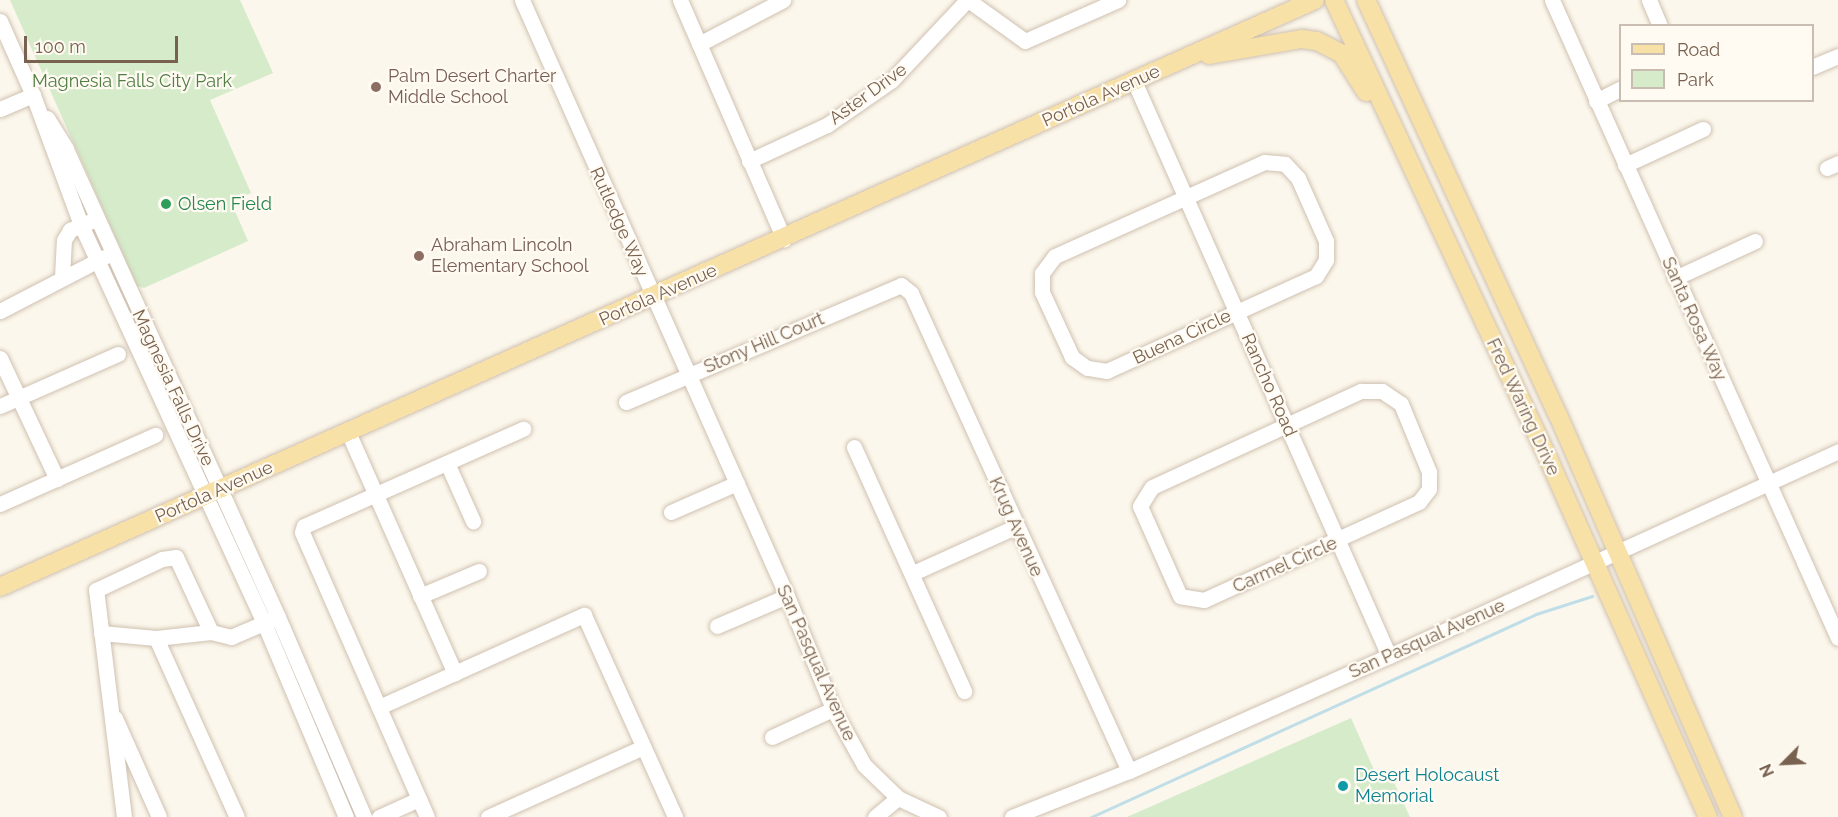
<!DOCTYPE html>
<html>
<head>
<meta charset="utf-8">
<style>
  body { margin:0 }
  #map { position:relative; width:1838px; height:817px; overflow:hidden; background:#fcf7ec; font-family:Raleway,sans-serif }
  div>[style] { position:absolute }
  [style*='--x'] { left:calc(var(--x)*1px); top:calc(var(--y)*1px); width:calc(var(--w)*1px); rotate:calc(var(--a)*1deg) }
  .green>* { inset:0; background:#d5ebca }
  .stream>* { height:3px; margin:-1.5px; padding:0 1.5px; transform-origin:1.5px; border-radius:1.5px; background:#c0dee7 }
  .roads { filter:drop-shadow(0 0 2px #cfc1b1) drop-shadow(0 0 2px #cfc1b1) }
  .minor>* { height:15px; margin:-7.5px; padding:0 7.5px; transform-origin:7.5px; border-radius:7.5px; background:#fff }
  .major>* { height:18px; margin:-9px; padding:0 9px; transform-origin:9px; border-radius:9px; background:#f8e1a7 }
  .dots>* { width:16px; height:16px; translate:-50% -50%; box-sizing:border-box; border:3px solid #fffbf3; border-radius:50% }
  span { translate:-50% -50%; white-space:nowrap; text-align:center; line-height:1.15; -webkit-text-stroke:4.5px #fffbf3; paint-order:stroke }
  .education-label { font-size:18px; color:#785e54 }
  .left { translate:0 -50%; text-align:left }
  .park-label { font-size:18px; color:#527e46 }
  .street-label { font-size:18px; color:#78614e }
  .leisure-label { font-size:18px; color:#27864d }
  .culture-label { font-size:18px; color:#0d838f }
  .legend { position:absolute; left:1619px; top:24px; width:195px; height:78px; box-sizing:border-box; background:#fffbf3; border:2px solid #c9bdb1; margin:0; padding:8px 10px; list-style:none; font-size:18px; color:#78614e }
  .legend li { display:flex; align-items:center; gap:12px; height:30px }
  .legend b { width:30px; border:2px solid #c9bdb1 }
  .north { position:absolute; left:1754px; top:733px; width:60px; height:60px; -webkit-text-stroke:4px #fffbf3; paint-order:stroke; rotate:246deg; font-size:16px; font-weight:700; line-height:24px; text-align:center; color:#78614e }
  .north::after { content:''; display:block; margin:auto; width:21px; height:27px; background:#78614e; clip-path:polygon(50% 0,100% 100%,50% 72%,0 100%) }
  .scale { position:absolute; left:24px; top:36px; width:154px; height:27px; box-sizing:border-box; border:3px solid #78614e; border-top:0; padding-left:8px; font-size:18px; line-height:21px; white-space:nowrap; color:#78614e; -webkit-text-stroke:4px #fffbf3; paint-order:stroke }
</style>
</head>
<body>
<div id="map">
  <div class="green">
    <div style="clip-path:polygon(10px 0,240px 0,273px 73px,210px 100px,251px 193px,231px 202px,248px 241px,144px 288px,137px 286px)"></div>
    <div style="clip-path:polygon(1351px 718px,1379px 781px,1391px 776px,1410px 817px,1127px 817px)"></div>
  </div>
  <div class="stream">
    <div style="--x:1091;--y:817;--w:489;--a:-24.5"></div>
    <div style="--x:1536;--y:614;--w:59;--a:-17.8"></div>
  </div>
  <div class="roads">
    <div class="minor">
      <div style="--x:522;--y:0;--w:652;--a:66.03"></div>
      <div style="--x:787;--y:596;--w:122;--a:67.8"></div>
      <div style="--x:833;--y:709;--w:64;--a:61"></div>
      <div style="--x:864;--y:765;--w:47;--a:44.1"></div>
      <div style="--x:898;--y:798;--w:45;--a:24.9"></div>
      <div style="--x:680;--y:0;--w:261;--a:66.5"></div>
      <div style="--x:968;--y:0;--w:70;--a:35.7"></div>
      <div style="--x:1025;--y:41;--w:102;--a:-23.8"></div>
      <div style="--x:1552;--y:0;--w:699;--a:65.85"></div>
      <div style="--x:1649;--y:0;--w:28;--a:67"></div>
      <div style="--x:0;--y:21;--w:81;--a:66"></div>
      <div style="--x:33;--y:95;--w:139;--a:69.7"></div>
      <div style="--x:81;--y:225;--w:438;--a:65.3"></div>
      <div style="--x:264;--y:623;--w:211;--a:67.1"></div>
      <div style="--x:699;--y:44;--w:95;--a:-27.6"></div>
      <div style="--x:1812;--y:67;--w:28;--a:-23"></div>
      <div style="--x:1134;--y:81;--w:629;--a:66.08"></div>
      <div style="--x:1596;--y:101;--w:27;--a:-27"></div>
      <div style="--x:0;--y:109;--w:36;--a:-23"></div>
      <div style="--x:47;--y:118;--w:36;--a:58"></div>
      <div style="--x:66;--y:149;--w:514;--a:65.63"></div>
      <div style="--x:278;--y:617;--w:218;--a:66.7"></div>
      <div style="--x:749;--y:161;--w:86;--a:-24.8"></div>
      <div style="--x:827;--y:125;--w:79;--a:-34.7"></div>
      <div style="--x:892;--y:80;--w:110;--a:-46.8"></div>
      <div style="--x:1264;--y:162;--w:21;--a:5"></div>
      <div style="--x:1285;--y:164;--w:19;--a:47"></div>
      <div style="--x:1298;--y:178;--w:69;--a:66"></div>
      <div style="--x:1326;--y:241;--w:19;--a:90"></div>
      <div style="--x:1326;--y:260;--w:19;--a:122"></div>
      <div style="--x:1316;--y:276;--w:230;--a:155.6"></div>
      <div style="--x:1107;--y:371;--w:20;--a:-171"></div>
      <div style="--x:1087;--y:368;--w:19;--a:-144"></div>
      <div style="--x:1072;--y:357;--w:72;--a:-114.8"></div>
      <div style="--x:1042;--y:292;--w:19;--a:-90"></div>
      <div style="--x:1042;--y:273;--w:21;--a:-53"></div>
      <div style="--x:1055;--y:256;--w:229;--a:-24.2"></div>
      <div style="--x:1625;--y:165;--w:86;--a:-24.8"></div>
      <div style="--x:1827;--y:168;--w:12;--a:-24"></div>
      <div style="--x:62;--y:277;--w:37;--a:-87"></div>
      <div style="--x:64;--y:240;--w:12;--a:-59"></div>
      <div style="--x:70;--y:230;--w:23;--a:-23"></div>
      <div style="--x:1675;--y:278;--w:88;--a:-24.8"></div>
      <div style="--x:0;--y:311;--w:117;--a:-27.4"></div>
      <div style="--x:0;--y:358;--w:134;--a:64.8"></div>
      <div style="--x:1361;--y:391;--w:21;--a:0"></div>
      <div style="--x:1382;--y:391;--w:23;--a:34"></div>
      <div style="--x:1401;--y:404;--w:74;--a:67.6"></div>
      <div style="--x:1429;--y:472;--w:17;--a:90"></div>
      <div style="--x:1429;--y:489;--w:16;--a:128"></div>
      <div style="--x:1419;--y:502;--w:236;--a:155.5"></div>
      <div style="--x:1204;--y:600;--w:24;--a:-171"></div>
      <div style="--x:1180;--y:596;--w:98;--a:-114"></div>
      <div style="--x:1140;--y:506;--w:22;--a:-58"></div>
      <div style="--x:1152;--y:487;--w:230;--a:-24.7"></div>
      <div style="--x:626;--y:402;--w:299;--a:-23"></div>
      <div style="--x:901;--y:285;--w:13;--a:39"></div>
      <div style="--x:911;--y:293;--w:525;--a:65.48"></div>
      <div style="--x:0;--y:406;--w:129;--a:-23.8"></div>
      <div style="--x:348;--y:432;--w:264;--a:66.1"></div>
      <div style="--x:854;--y:447;--w:268;--a:65.7"></div>
      <div style="--x:447;--y:463;--w:64;--a:65.9"></div>
      <div style="--x:0;--y:504;--w:170;--a:-24"></div>
      <div style="--x:671;--y:512;--w:72;--a:-23.7"></div>
      <div style="--x:913;--y:573;--w:112;--a:-24.3"></div>
      <div style="--x:420;--y:596;--w:64;--a:-23"></div>
      <div style="--x:717;--y:626;--w:76;--a:-23.2"></div>
      <div style="--x:211;--y:632;--w:21;--a:14"></div>
      <div style="--x:231;--y:637;--w:46;--a:-23.2"></div>
      <div style="--x:101;--y:633;--w:55;--a:5.2"></div>
      <div style="--x:156;--y:638;--w:196;--a:65.7"></div>
      <div style="--x:379;--y:707;--w:225;--a:-24.2"></div>
      <div style="--x:584;--y:615;--w:222;--a:65.7"></div>
      <div style="--x:115;--y:718;--w:108;--a:66"></div>
      <div style="--x:772;--y:737;--w:67;--a:-24.7"></div>
      <div style="--x:124;--y:817;--w:229;--a:-97"></div>
      <div style="--x:96;--y:590;--w:73;--a:-25.2"></div>
      <div style="--x:162;--y:559;--w:14;--a:-8"></div>
      <div style="--x:176;--y:557;--w:83;--a:65"></div>
      <div style="--x:211;--y:632;--w:55;--a:173.8"></div>
      <div style="--x:379;--y:817;--w:44;--a:-24.2"></div>
      <div style="--x:427;--y:817;--w:311;--a:-113.7"></div>
      <div style="--x:302;--y:532;--w:6;--a:-72"></div>
      <div style="--x:304;--y:526;--w:240;--a:-23.9"></div>
      <div style="--x:488;--y:817;--w:170;--a:-24.3"></div>
      <div style="--x:875;--y:817;--w:30;--a:-40"></div>
      <div style="--x:1012;--y:817;--w:126;--a:-21.5"></div>
      <div style="--x:1129;--y:771;--w:284;--a:-23.9"></div>
      <div style="--x:1389;--y:656;--w:494;--a:-24.5"></div>
    </div>
    <div class="major">
      <div style="--x:1334;--y:0;--w:506;--a:64.96"></div>
      <div style="--x:1548;--y:458;--w:393;--a:66"></div>
      <div style="--x:1366;--y:0;--w:457;--a:65.2"></div>
      <div style="--x:1558;--y:415;--w:438;--a:66.5"></div>
      <div style="--x:1209;--y:55;--w:94;--a:-9.8"></div>
      <div style="--x:1302;--y:39;--w:15;--a:8"></div>
      <div style="--x:1317;--y:41;--w:28;--a:27"></div>
      <div style="--x:1342;--y:54;--w:45;--a:57.7"></div>
      <div style="--x:0;--y:587;--w:1440;--a:-24.06"></div>
    </div>
  </div>
  <div class="dots">
    <div style="left:376px;top:87px;background:#8d6e63"></div>
    <div style="left:166px;top:204px;background:#2e9e5b"></div>
    <div style="left:419px;top:256px;background:#8d6e63"></div>
    <div style="left:1343px;top:786px;background:#0f9aa8"></div>
  </div>
  <div class="education-label">
    <span class="left" style="left:388px;top:87px">Palm Desert Charter<br>Middle School</span>
    <span class="left" style="left:431px;top:256px">Abraham Lincoln<br>Elementary School</span>
  </div>
  <div class="park-label">
    <span style="left:132px;top:81px">Magnesia Falls City Park</span>
  </div>
  <div class="street-label">
    <span style="left:868px;top:94px;rotate:-36deg">Aster Drive</span>
    <span style="left:1101px;top:96px;rotate:-24deg">Portola Avenue</span>
    <span style="left:619px;top:222px;rotate:66deg">Rutledge Way</span>
    <span style="left:658px;top:295px;rotate:-24deg">Portola Avenue</span>
    <span style="left:1694px;top:319px;rotate:66deg">Santa Rosa Way</span>
    <span style="left:1182px;top:337px;rotate:-25deg">Buena Circle</span>
    <span style="left:764px;top:343px;rotate:-23deg">Stony Hill Court</span>
    <span style="left:1269px;top:385px;rotate:66deg">Rancho Road</span>
    <span style="left:173px;top:388px;rotate:65deg">Magnesia Falls Drive</span>
    <span style="left:1523px;top:407px;rotate:65deg">Fred Waring Drive</span>
    <span style="left:214px;top:492px;rotate:-24deg">Portola Avenue</span>
    <span style="left:1016px;top:527px;rotate:66deg">Krug Avenue</span>
    <span style="left:1285px;top:565px;rotate:-24deg">Carmel Circle</span>
    <span style="left:1427px;top:639px;rotate:-24deg">San Pasqual Avenue</span>
    <span style="left:816px;top:663px;rotate:66deg">San Pasqual Avenue</span>
  </div>
  <div class="leisure-label">
    <span class="left" style="left:178px;top:204px">Olsen Field</span>
  </div>
  <div class="culture-label">
    <span class="left" style="left:1355px;top:786px">Desert Holocaust<br>Memorial</span>
  </div>
  <ul class="legend">
  <li><b style="height:8px;background:#f8e1a7"></b>Road</li>
  <li><b style="height:16px;background:#d5ebca"></b>Park</li>
  </ul>
  <div class="north">N</div>
  <div class="scale">100 m</div>
</div>
</body>
</html>
